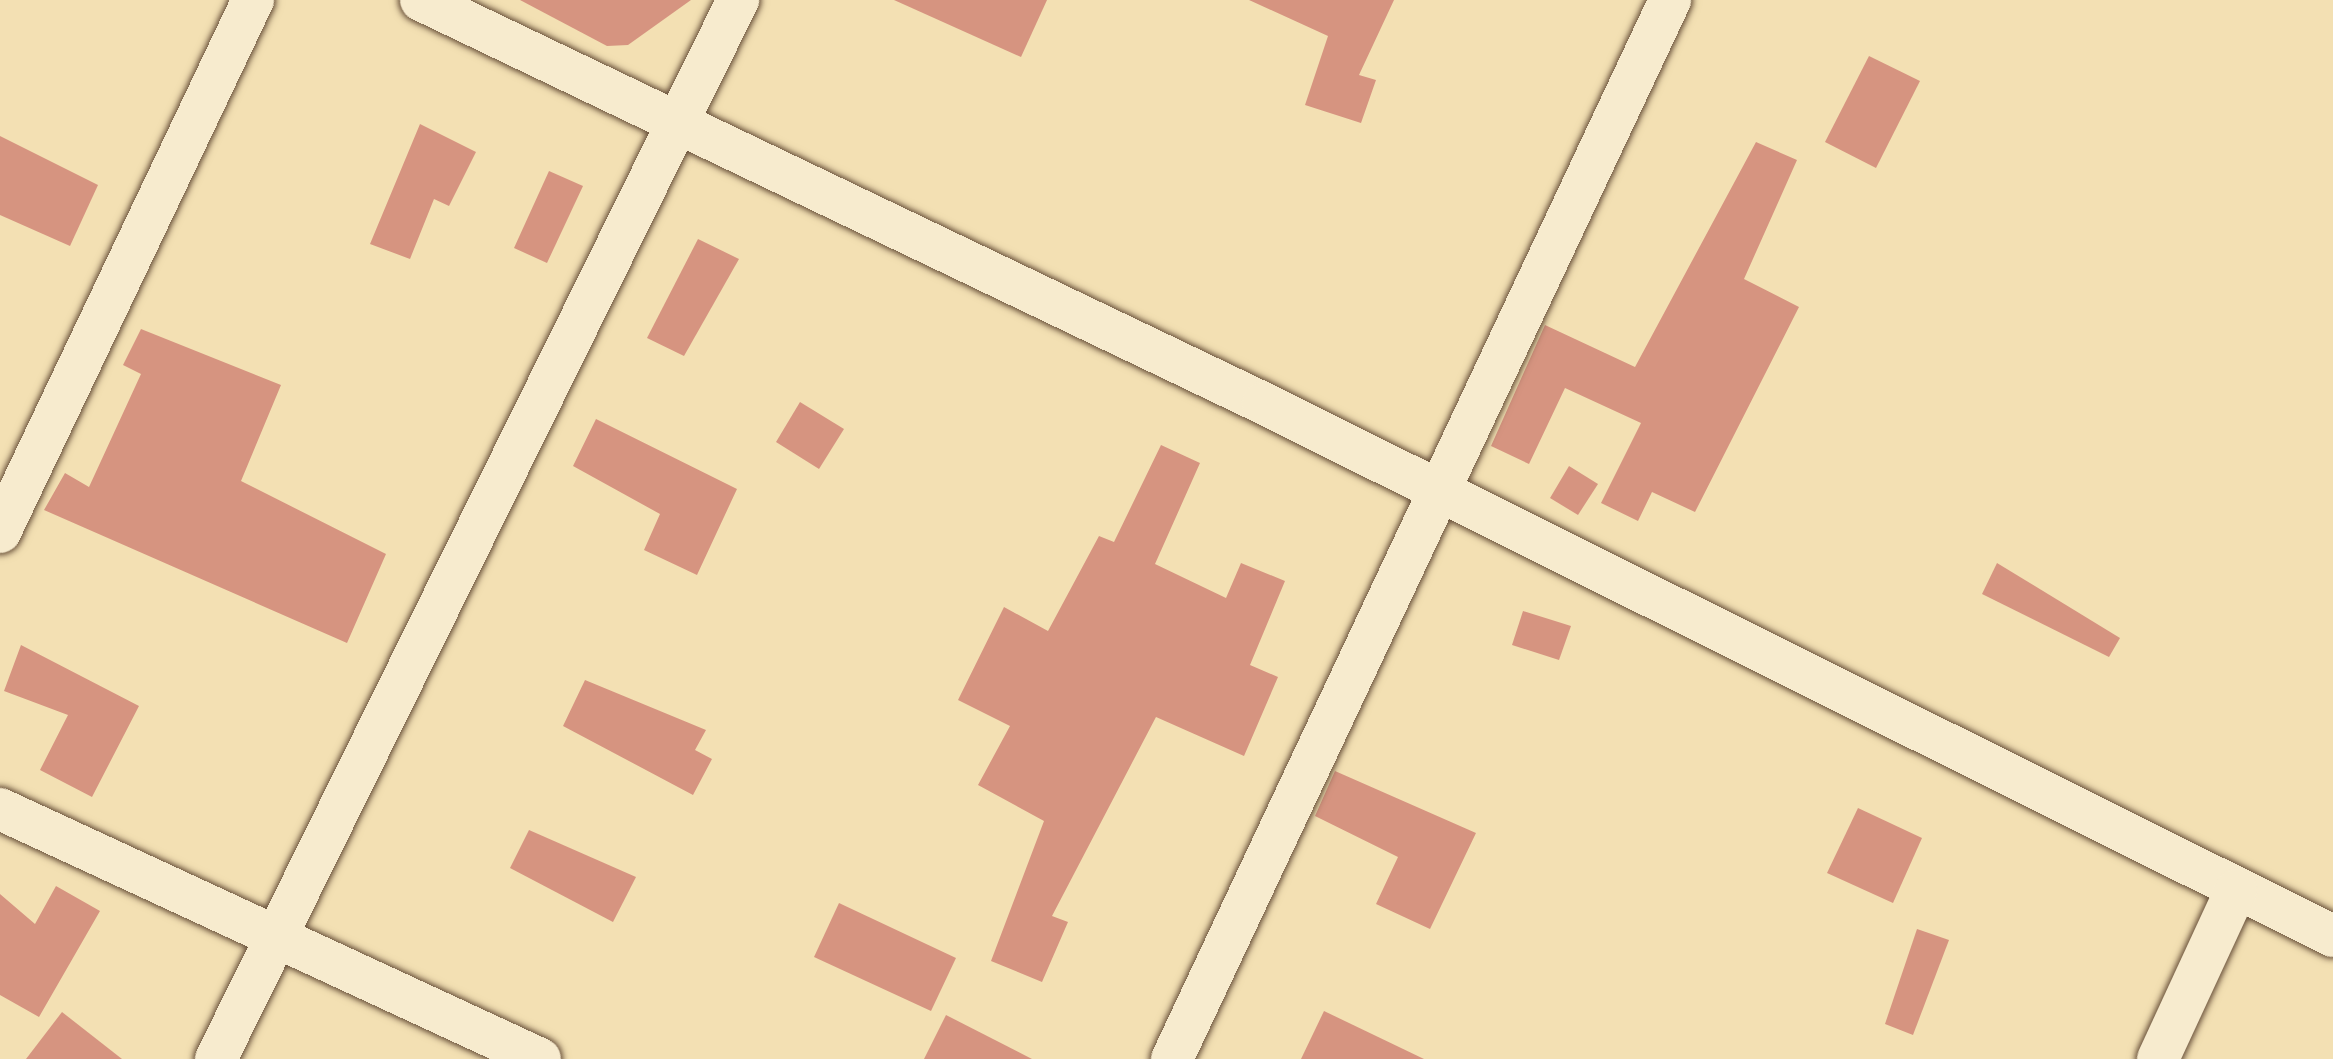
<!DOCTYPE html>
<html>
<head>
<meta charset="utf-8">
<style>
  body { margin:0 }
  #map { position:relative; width:2333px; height:1059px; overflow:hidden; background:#f3e0b3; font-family:"IM FELL Great Primer",serif }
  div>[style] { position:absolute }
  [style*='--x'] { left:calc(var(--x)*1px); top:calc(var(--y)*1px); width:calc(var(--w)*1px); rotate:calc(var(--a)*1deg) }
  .building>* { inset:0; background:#d69480 }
  .roads { filter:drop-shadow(0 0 3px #68503a) drop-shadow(0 0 3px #68503a) }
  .street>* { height:42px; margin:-21px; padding:0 21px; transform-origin:21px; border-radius:21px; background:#f7ebce }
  span { translate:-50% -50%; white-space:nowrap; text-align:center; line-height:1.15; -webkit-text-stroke:9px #f7ebce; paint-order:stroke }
</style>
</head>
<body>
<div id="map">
  <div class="building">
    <div style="clip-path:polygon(520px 0,691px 0,628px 45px,607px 46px)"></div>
    <div style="clip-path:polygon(894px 0,1047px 0,1021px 57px)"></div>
    <div style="clip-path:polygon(1249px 0,1394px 0,1359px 75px,1376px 80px,1361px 123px,1305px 105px,1328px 36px)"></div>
    <div style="clip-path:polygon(1869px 56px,1920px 81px,1876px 168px,1825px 142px)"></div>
    <div style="clip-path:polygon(420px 124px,476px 152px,449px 206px,434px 199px,410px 259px,370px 244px)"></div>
    <div style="clip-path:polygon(0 136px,98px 185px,70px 246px,0 215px)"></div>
    <div style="clip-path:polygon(1756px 142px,1797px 160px,1744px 279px,1799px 307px,1695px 512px,1652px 492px,1638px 521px,1601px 503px,1641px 423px,1565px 388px,1529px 464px,1491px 446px,1545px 325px,1635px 367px)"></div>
    <div style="clip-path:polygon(549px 171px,583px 186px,547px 263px,514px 248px)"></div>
    <div style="clip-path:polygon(698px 239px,739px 259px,684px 356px,647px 338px)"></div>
    <div style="clip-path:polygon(141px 329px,281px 385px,241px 481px,386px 554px,347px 643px,44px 510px,65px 473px,89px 487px,141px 374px,123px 365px)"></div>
    <div style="clip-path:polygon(800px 402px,844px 429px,819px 469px,776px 442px)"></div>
    <div style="clip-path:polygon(596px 419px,737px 489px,697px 575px,644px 550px,660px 514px,573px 466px)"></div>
    <div style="clip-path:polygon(1161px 445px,1200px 463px,1155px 564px,1226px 598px,1241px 563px,1285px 581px,1250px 665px,1278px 677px,1244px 756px,1156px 717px,1052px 916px,1068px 922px,1042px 982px,991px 961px,1044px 821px,978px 785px,1010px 726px,958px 700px,1004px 607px,1048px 631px,1099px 536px,1114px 542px)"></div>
    <div style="clip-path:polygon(1569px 466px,1598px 484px,1578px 515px,1550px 498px)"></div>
    <div style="clip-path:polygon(1997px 563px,2120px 638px,2109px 657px,1982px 594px)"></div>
    <div style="clip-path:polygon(1523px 611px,1571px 626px,1559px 660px,1512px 645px)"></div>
    <div style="clip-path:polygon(21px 645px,139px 706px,92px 797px,40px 770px,68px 715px,4px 691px)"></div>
    <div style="clip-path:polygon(585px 680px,706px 730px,695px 750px,712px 759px,693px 795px,563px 726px)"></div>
    <div style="clip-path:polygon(1335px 771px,1476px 833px,1430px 929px,1376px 904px,1398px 857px,1315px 816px)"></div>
    <div style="clip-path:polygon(1858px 808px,1922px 838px,1893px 903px,1827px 873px)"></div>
    <div style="clip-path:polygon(529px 830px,636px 877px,613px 922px,510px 868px)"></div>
    <div style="clip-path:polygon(56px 886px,100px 911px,39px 1017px,0 995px,0 894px,35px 924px)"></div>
    <div style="clip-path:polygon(839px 903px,956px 958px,931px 1011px,814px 957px)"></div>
    <div style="clip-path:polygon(1917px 929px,1949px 940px,1913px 1035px,1885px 1024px)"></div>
    <div style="clip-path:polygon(1324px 1011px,1424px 1059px,1301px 1059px)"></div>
    <div style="clip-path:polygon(62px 1012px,122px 1059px,26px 1059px)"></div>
    <div style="clip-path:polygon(946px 1015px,1032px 1059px,924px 1059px)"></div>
  </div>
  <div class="roads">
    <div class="street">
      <div style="--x:421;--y:0;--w:933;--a:25.58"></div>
      <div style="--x:1263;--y:403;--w:1195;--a:26.48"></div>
      <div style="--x:0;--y:532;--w:589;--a:-64.57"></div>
      <div style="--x:0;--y:809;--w:595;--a:24.84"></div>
      <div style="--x:216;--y:1059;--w:1181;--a:-63.76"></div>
      <div style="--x:1172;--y:1059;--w:1170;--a:-64.81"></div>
      <div style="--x:2158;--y:1059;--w:186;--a:-65.2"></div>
    </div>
  </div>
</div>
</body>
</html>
